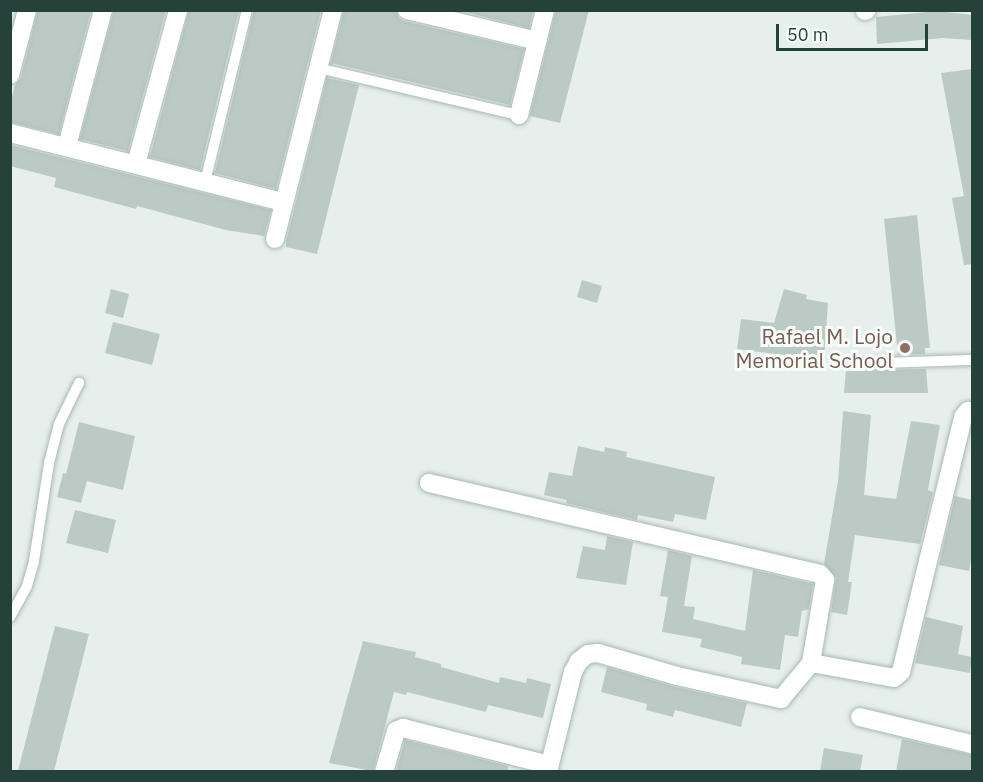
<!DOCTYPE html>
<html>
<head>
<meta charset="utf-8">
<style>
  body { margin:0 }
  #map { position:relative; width:983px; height:782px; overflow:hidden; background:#e6efeb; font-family:"IBM Plex Sans",sans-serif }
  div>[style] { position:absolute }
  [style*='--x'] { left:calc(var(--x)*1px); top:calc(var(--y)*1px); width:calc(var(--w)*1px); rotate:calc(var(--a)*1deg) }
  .building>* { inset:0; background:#bbcac4 }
  .roads { filter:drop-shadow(0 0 2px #a8b8b2) drop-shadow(0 0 2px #a8b8b2) }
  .lane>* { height:10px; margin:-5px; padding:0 5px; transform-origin:5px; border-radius:5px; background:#fff }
  .street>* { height:18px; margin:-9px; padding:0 9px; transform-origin:9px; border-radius:9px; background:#fff }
  .dots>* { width:16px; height:16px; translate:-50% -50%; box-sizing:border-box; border:3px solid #f7fbf9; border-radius:50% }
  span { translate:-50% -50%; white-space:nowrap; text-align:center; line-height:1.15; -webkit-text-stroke:6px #f7fbf9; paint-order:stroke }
  .education-label { font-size:21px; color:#785e54 }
  .right { translate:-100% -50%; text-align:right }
  .frame { position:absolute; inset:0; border:12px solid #24423a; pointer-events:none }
  .scale { position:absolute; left:776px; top:24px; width:152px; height:27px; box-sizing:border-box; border:3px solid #24423a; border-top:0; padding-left:8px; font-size:18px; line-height:21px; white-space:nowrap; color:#24423a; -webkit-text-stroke:4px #f7fbf9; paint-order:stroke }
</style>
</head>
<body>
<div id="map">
  <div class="building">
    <div style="clip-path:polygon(38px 10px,91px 10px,59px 134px,10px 122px,10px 104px,15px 85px,21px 78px)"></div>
    <div style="clip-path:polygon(114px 10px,166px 10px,128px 151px,80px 139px)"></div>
    <div style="clip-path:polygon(189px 10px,239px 10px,200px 170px,150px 157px)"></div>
    <div style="clip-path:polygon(254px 10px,321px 10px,276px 189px,215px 173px)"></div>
    <div style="clip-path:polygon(344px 10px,396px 10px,399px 18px,404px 21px,524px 49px,510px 105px,331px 63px)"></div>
    <div style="clip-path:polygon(458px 10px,533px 10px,529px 28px)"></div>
    <div style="clip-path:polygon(556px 10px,589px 10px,560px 123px,530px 116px)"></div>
    <div style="clip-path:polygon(938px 11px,972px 15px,972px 40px,943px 38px,877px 44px,876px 17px)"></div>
    <div style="clip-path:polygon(972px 69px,972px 264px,964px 265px,952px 198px,964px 196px,941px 73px)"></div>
    <div style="clip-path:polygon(327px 78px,359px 85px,317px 254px,286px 247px,286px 242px)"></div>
    <div style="clip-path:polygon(10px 145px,271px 210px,264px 236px,226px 230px,137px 206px,136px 209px,54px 187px,56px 178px,10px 166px)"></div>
    <div style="clip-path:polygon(917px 215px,930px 348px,925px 348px,925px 354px,898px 355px,884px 219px)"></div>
    <div style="clip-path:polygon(582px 280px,602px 286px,597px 303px,577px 297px)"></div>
    <div style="clip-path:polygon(111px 289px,129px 294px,123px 318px,105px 313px)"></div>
    <div style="clip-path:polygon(784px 289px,807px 295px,806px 299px,828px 303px,824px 360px,737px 349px,741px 319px,774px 323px)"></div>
    <div style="clip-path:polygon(113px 322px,160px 334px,152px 365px,105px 353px)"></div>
    <div style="clip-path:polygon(847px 358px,873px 361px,874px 367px,880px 370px,926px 369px,928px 393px,844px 393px)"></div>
    <div style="clip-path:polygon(843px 411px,871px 415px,864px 495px,896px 499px,911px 421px,940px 425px,928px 490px,933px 492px,920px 544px,855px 535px,848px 582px,852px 582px,847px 615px,831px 612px,836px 578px,824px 564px,838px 481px)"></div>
    <div style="clip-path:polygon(79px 422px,135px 436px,123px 490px,87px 481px,81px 503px,57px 497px,63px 473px,66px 474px)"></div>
    <div style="clip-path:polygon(578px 446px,604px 452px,605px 447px,627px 452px,626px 457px,715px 477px,706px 520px,675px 514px,673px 522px,638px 515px,637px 520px,566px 503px,567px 500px,544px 495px,549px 472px,572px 476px)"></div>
    <div style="clip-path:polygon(955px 496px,972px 500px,972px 554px,969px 571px,939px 565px)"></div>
    <div style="clip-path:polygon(75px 510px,116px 520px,108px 553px,66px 543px)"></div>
    <div style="clip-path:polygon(607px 536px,633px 542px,626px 585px,576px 578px,583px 546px,605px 550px)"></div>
    <div style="clip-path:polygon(668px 550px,692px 556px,684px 606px,695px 607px,693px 619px,745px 631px,753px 570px,813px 584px,809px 609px,802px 611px,798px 637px,785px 635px,780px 670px,741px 664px,742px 657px,700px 647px,702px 639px,662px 632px,668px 597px,660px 596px)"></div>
    <div style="clip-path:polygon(926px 617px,963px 626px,958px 654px,972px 657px,970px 673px,915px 663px)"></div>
    <div style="clip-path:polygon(55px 626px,89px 634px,54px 771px,18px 771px)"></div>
    <div style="clip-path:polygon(363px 641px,416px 652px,415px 657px,441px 664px,441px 667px,499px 683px,500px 677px,526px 683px,527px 678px,551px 684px,543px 718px,488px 705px,486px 712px,407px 692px,406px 695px,394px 692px,373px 771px,329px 763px)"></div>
    <div style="clip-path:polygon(607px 667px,675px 687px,747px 703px,741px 727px,675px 710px,673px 717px,646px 710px,647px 704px,601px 692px)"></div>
    <div style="clip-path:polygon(902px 739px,972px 755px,972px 771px,896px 771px)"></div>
    <div style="clip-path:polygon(405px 740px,508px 766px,508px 771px,396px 771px)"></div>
    <div style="clip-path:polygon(824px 748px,863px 755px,860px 771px,820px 771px)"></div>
  </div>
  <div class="roads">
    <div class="lane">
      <div style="--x:318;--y:68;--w:206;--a:13.2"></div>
      <div style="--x:205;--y:182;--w:177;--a:-76.3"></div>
      <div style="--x:880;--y:363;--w:92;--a:-1.9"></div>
      <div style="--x:10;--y:617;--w:35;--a:-61"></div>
      <div style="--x:27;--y:586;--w:26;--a:-74"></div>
      <div style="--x:34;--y:561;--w:99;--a:-81.3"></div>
      <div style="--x:49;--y:463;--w:40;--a:-75.6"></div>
      <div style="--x:59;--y:424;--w:46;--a:-64"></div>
    </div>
    <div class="street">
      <div style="--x:407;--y:10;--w:134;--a:13.4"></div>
      <div style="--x:865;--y:11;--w:2;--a:-27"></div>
      <div style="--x:10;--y:75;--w:67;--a:-75.3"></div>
      <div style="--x:519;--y:115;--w:108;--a:-76.1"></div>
      <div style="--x:10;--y:133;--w:282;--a:14.2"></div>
      <div style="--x:67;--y:146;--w:141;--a:-75.2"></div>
      <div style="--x:136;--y:164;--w:160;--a:-74.7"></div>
      <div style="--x:275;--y:239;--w:236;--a:-75.8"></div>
      <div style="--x:429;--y:483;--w:401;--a:13.1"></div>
      <div style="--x:820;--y:574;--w:8;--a:50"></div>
      <div style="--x:825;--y:580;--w:84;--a:99.6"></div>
      <div style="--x:811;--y:663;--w:84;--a:10.2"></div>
      <div style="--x:894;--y:678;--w:9;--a:-41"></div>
      <div style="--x:901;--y:672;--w:262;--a:-76.3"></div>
      <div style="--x:963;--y:417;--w:8;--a:-50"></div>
      <div style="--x:968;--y:411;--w:4;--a:0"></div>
      <div style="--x:860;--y:717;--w:115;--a:13.6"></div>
      <div style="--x:384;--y:772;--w:43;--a:-73.7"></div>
      <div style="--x:396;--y:731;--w:8;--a:-23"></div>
      <div style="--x:403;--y:728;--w:151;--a:14.2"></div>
      <div style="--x:548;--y:772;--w:103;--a:-76"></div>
      <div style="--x:573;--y:672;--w:13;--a:-61"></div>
      <div style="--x:579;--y:661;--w:11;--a:-38"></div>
      <div style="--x:588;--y:654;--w:10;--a:-6"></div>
      <div style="--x:598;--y:653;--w:82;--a:16.2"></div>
      <div style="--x:677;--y:676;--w:107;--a:12.5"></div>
      <div style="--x:781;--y:699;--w:47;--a:-50.2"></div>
    </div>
  </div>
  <div class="dots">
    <div style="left:905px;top:348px;background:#8d6e63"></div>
  </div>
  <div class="education-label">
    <span class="right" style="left:893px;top:348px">Rafael M. Lojo<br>Memorial School</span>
  </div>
  <div class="frame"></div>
  <div class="scale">50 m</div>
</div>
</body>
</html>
